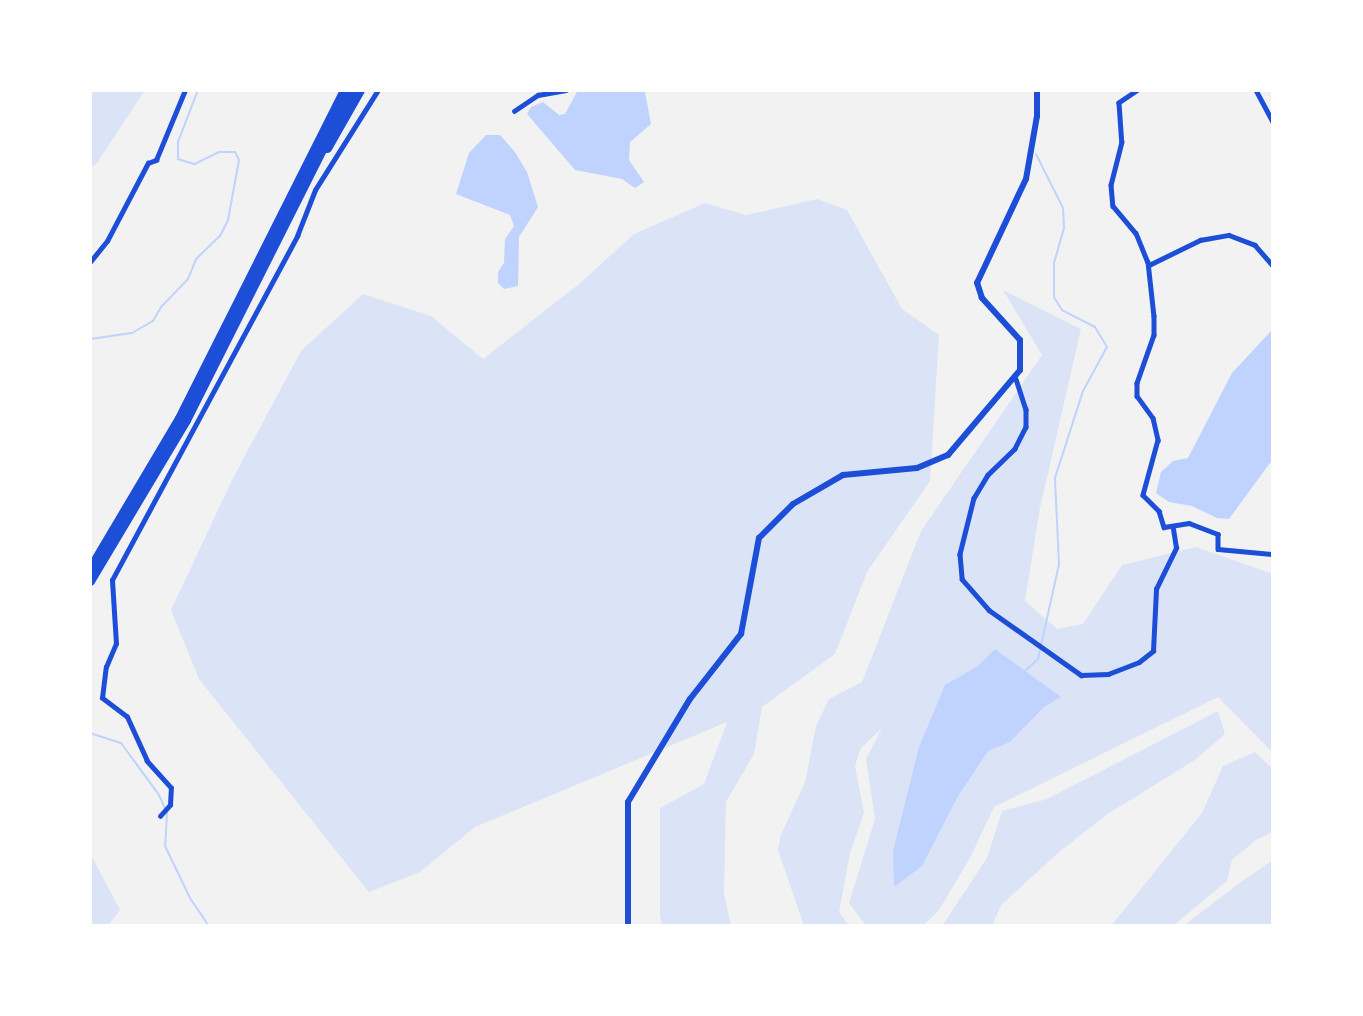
<!DOCTYPE html>
<html>
<head>
<meta charset="utf-8">
<style>
  body { margin:0 }
  #map { position:relative; width:1363px; height:1016px; overflow:hidden; background:#f2f2f2; font-family:"PT Sans Narrow",sans-serif }
  div>[style] { position:absolute }
  [style*='--x'] { left:calc(var(--x)*1px); top:calc(var(--y)*1px); width:calc(var(--w)*1px); rotate:calc(var(--a)*1deg) }
  .green>* { inset:0; background:#dbe4f7 }
  .water>* { inset:0; background:#bfd3fe }
  .stream>* { height:2px; margin:-1px; padding:0 1px; transform-origin:1px; border-radius:1px; background:#bfd3fe }
  .minor>* { height:4.5px; margin:-2.25px; padding:0 2.25px; transform-origin:2.25px; border-radius:2.25px; background:#1d4ed8 }
  .tertiary>* { height:6px; margin:-3px; padding:0 3px; transform-origin:3px; border-radius:3px; background:#1d4ed8 }
  .motorway>* { height:9px; margin:-4.5px; padding:0 4.5px; transform-origin:4.5px; border-radius:4.5px; background:#1d4ed8 }
  span { translate:-50% -50%; white-space:nowrap; text-align:center; line-height:1.15; -webkit-text-stroke:5px #fff; paint-order:stroke }
  .frame { position:absolute; inset:0; border:92px solid #fff; pointer-events:none }
</style>
</head>
<body>
<div id="map">
  <div class="green">
    <div style="clip-path:polygon(90px 90px,145px 90px,97px 163px,90px 168px)"></div>
    <div style="clip-path:polygon(817px 199px,847px 210px,902px 309px,939px 335px,930px 481px,867px 572px,835px 654px,762px 707px,754px 754px,726px 802px,724px 893px,731px 926px,662px 926px,660px 916px,660px 808px,704px 784px,727px 722px,475px 827px,420px 872px,369px 892px,199px 679px,171px 610px,233px 478px,301px 351px,363px 294px,431px 316px,483px 359px,579px 284px,634px 234px,705px 203px,746px 215px)"></div>
    <div style="clip-path:polygon(1003px 290px,1081px 329px,1040px 508px,1025px 601px,1057px 629px,1083px 624px,1122px 565px,1196px 547px,1273px 574px,1273px 753px,1218px 697px,994px 807px,970px 858px,939px 910px,923px 926px,866px 926px,849px 903px,875px 819px,866px 759px,882px 728px,861px 748px,855px 766px,864px 813px,850px 853px,839px 912px,849px 926px,804px 926px,778px 850px,780px 837px,805px 782px,816px 726px,829px 699px,862px 682px,921px 531px,1042px 355px)"></div>
    <div style="clip-path:polygon(1218px 711px,1225px 734px,1195px 760px,1106px 815px,1058px 853px,1001px 905px,992px 926px,942px 926px,987px 858px,1002px 811px,1047px 799px)"></div>
    <div style="clip-path:polygon(1255px 752px,1273px 769px,1273px 832px,1256px 840px,1232px 860px,1227px 881px,1173px 926px,1111px 926px,1202px 813px,1223px 766px)"></div>
    <div style="clip-path:polygon(90px 853px,120px 910px,108px 926px,90px 926px)"></div>
    <div style="clip-path:polygon(1273px 860px,1273px 926px,1183px 926px,1241px 882px)"></div>
  </div>
  <div class="water">
    <div style="clip-path:polygon(578px 90px,645px 92px,651px 124px,630px 142px,629px 160px,644px 182px,635px 188px,622px 179px,575px 170px,527px 114px,531px 107px,543px 102px,559px 115px,565px 114px)"></div>
    <div style="clip-path:polygon(486px 135px,500px 135px,515px 152px,527px 172px,538px 207px,519px 237px,518px 286px,504px 289px,498px 283px,498px 272px,504px 263px,505px 239px,514px 226px,510px 215px,456px 194px,469px 153px)"></div>
    <div style="clip-path:polygon(1273px 329px,1273px 459px,1229px 519px,1217px 518px,1192px 506px,1169px 502px,1156px 493px,1161px 472px,1173px 461px,1188px 458px,1232px 373px)"></div>
    <div style="clip-path:polygon(995px 649px,1061px 697px,1044px 707px,1010px 742px,988px 751px,957px 798px,922px 866px,894px 887px,893px 851px,919px 747px,945px 685px,978px 666px)"></div>
  </div>
  <div class="stream">
    <div style="--x:90;--y:339;--w:42;--a:-8.1"></div>
    <div style="--x:132;--y:333;--w:24;--a:-30"></div>
    <div style="--x:153;--y:321;--w:16;--a:-60"></div>
    <div style="--x:161;--y:307;--w:39;--a:-46"></div>
    <div style="--x:188;--y:279;--w:22;--a:-68"></div>
    <div style="--x:196;--y:259;--w:33;--a:-44"></div>
    <div style="--x:220;--y:236;--w:18;--a:-63"></div>
    <div style="--x:228;--y:220;--w:61;--a:-79.6"></div>
    <div style="--x:239;--y:160;--w:9;--a:-117"></div>
    <div style="--x:235;--y:152;--w:16;--a:180"></div>
    <div style="--x:219;--y:152;--w:28;--a:154"></div>
    <div style="--x:194;--y:164;--w:17;--a:-163"></div>
    <div style="--x:178;--y:159;--w:17;--a:-90"></div>
    <div style="--x:178;--y:142;--w:56;--a:-69"></div>
    <div style="--x:1024;--y:672;--w:19;--a:-43"></div>
    <div style="--x:1038;--y:659;--w:97;--a:-77.5"></div>
    <div style="--x:1059;--y:564;--w:86;--a:-92.7"></div>
    <div style="--x:1055;--y:478;--w:91;--a:-72.2"></div>
    <div style="--x:1083;--y:391;--w:50;--a:-61.4"></div>
    <div style="--x:1107;--y:347;--w:23;--a:-121"></div>
    <div style="--x:1095;--y:327;--w:37;--a:-153"></div>
    <div style="--x:1062;--y:310;--w:15;--a:-122"></div>
    <div style="--x:1054;--y:297;--w:34;--a:-90"></div>
    <div style="--x:1054;--y:263;--w:37;--a:-74"></div>
    <div style="--x:1064;--y:227;--w:19;--a:-93"></div>
    <div style="--x:1063;--y:208;--w:60;--a:-116.6"></div>
    <div style="--x:90;--y:733;--w:33;--a:18"></div>
    <div style="--x:121;--y:743;--w:64;--a:53.8"></div>
    <div style="--x:159;--y:795;--w:20;--a:66"></div>
    <div style="--x:167;--y:813;--w:33;--a:93"></div>
    <div style="--x:165;--y:846;--w:58;--a:64.3"></div>
    <div style="--x:190;--y:898;--w:34;--a:56"></div>
  </div>
  <div class="minor">
    <div style="--x:1138;--y:90;--w:23;--a:146"></div>
    <div style="--x:1119;--y:103;--w:39;--a:86"></div>
    <div style="--x:1122;--y:142;--w:44;--a:104.3"></div>
    <div style="--x:1111;--y:185;--w:21;--a:85"></div>
    <div style="--x:1113;--y:206;--w:35;--a:50"></div>
    <div style="--x:1136;--y:233;--w:31;--a:68"></div>
    <div style="--x:1148;--y:262;--w:54;--a:83.7"></div>
    <div style="--x:1154;--y:316;--w:19;--a:90"></div>
    <div style="--x:1154;--y:335;--w:51;--a:109.5"></div>
    <div style="--x:1137;--y:383;--w:13;--a:90"></div>
    <div style="--x:1137;--y:396;--w:27;--a:54"></div>
    <div style="--x:1153;--y:418;--w:23;--a:77"></div>
    <div style="--x:1158;--y:440;--w:57;--a:105.3"></div>
    <div style="--x:1143;--y:495;--w:23;--a:45"></div>
    <div style="--x:1159;--y:511;--w:17;--a:73"></div>
    <div style="--x:1164;--y:527;--w:25;--a:-9"></div>
    <div style="--x:1189;--y:523;--w:31;--a:21"></div>
    <div style="--x:1218;--y:534;--w:15;--a:90"></div>
    <div style="--x:1218;--y:549;--w:55;--a:5.2"></div>
    <div style="--x:1256;--y:90;--w:36;--a:62"></div>
    <div style="--x:514;--y:111;--w:29;--a:-34"></div>
    <div style="--x:538;--y:95;--w:28;--a:-10"></div>
    <div style="--x:90;--y:262;--w:27;--a:-51"></div>
    <div style="--x:107;--y:241;--w:88;--a:-62.3"></div>
    <div style="--x:148;--y:163;--w:9;--a:-21"></div>
    <div style="--x:156;--y:160;--w:76;--a:-67.5"></div>
    <div style="--x:1149;--y:265;--w:57;--a:-26.1"></div>
    <div style="--x:1200;--y:240;--w:29;--a:-10"></div>
    <div style="--x:1229;--y:235;--w:28;--a:21"></div>
    <div style="--x:1255;--y:245;--w:28;--a:49"></div>
    <div style="--x:1016;--y:379;--w:32;--a:72"></div>
    <div style="--x:1026;--y:409;--w:18;--a:90"></div>
    <div style="--x:1026;--y:427;--w:25;--a:117"></div>
    <div style="--x:1015;--y:449;--w:37;--a:136"></div>
    <div style="--x:988;--y:475;--w:27;--a:121"></div>
    <div style="--x:974;--y:498;--w:58;--a:104"></div>
    <div style="--x:960;--y:554;--w:25;--a:85"></div>
    <div style="--x:962;--y:579;--w:41;--a:48.9"></div>
    <div style="--x:989;--y:610;--w:113;--a:35.2"></div>
    <div style="--x:1081;--y:675;--w:27;--a:-2"></div>
    <div style="--x:1108;--y:674;--w:33;--a:-21"></div>
    <div style="--x:1139;--y:662;--w:18;--a:-38"></div>
    <div style="--x:1153;--y:651;--w:62;--a:-87.2"></div>
    <div style="--x:1156;--y:589;--w:46;--a:-64"></div>
    <div style="--x:1176;--y:548;--w:20;--a:-99"></div>
    <div style="--x:160;--y:816;--w:15;--a:-48"></div>
    <div style="--x:170;--y:805;--w:17;--a:-87"></div>
    <div style="--x:171;--y:788;--w:36;--a:-132"></div>
    <div style="--x:147;--y:761;--w:48;--a:-114.4"></div>
    <div style="--x:127;--y:717;--w:31;--a:-143"></div>
    <div style="--x:102;--y:698;--w:31;--a:-83"></div>
    <div style="--x:106;--y:667;--w:25;--a:-67"></div>
    <div style="--x:116;--y:644;--w:64;--a:-93.6"></div>
    <div style="--x:112;--y:580;--w:391;--a:-61.7"></div>
    <div style="--x:297;--y:236;--w:49;--a:-68.6"></div>
    <div style="--x:315;--y:190;--w:118;--a:-57.8"></div>
  </div>
  <div class="tertiary">
    <div style="--x:628;--y:926;--w:124;--a:-90"></div>
    <div style="--x:628;--y:802;--w:120;--a:-59"></div>
    <div style="--x:690;--y:699;--w:83;--a:-51.9"></div>
    <div style="--x:741;--y:634;--w:98;--a:-79.4"></div>
    <div style="--x:759;--y:538;--w:48;--a:-45"></div>
    <div style="--x:793;--y:504;--w:58;--a:-30.1"></div>
    <div style="--x:843;--y:475;--w:74;--a:-5.4"></div>
    <div style="--x:917;--y:468;--w:34;--a:-23"></div>
    <div style="--x:948;--y:455;--w:111;--a:-49.7"></div>
    <div style="--x:1020;--y:370;--w:30;--a:-90"></div>
    <div style="--x:1020;--y:340;--w:57;--a:-132.1"></div>
    <div style="--x:982;--y:298;--w:16;--a:-108"></div>
    <div style="--x:977;--y:283;--w:115;--a:-64.8"></div>
    <div style="--x:1026;--y:179;--w:64;--a:-80.1"></div>
    <div style="--x:1037;--y:116;--w:26;--a:-90"></div>
  </div>
  <div class="motorway">
    <div style="--x:327;--y:148;--w:67;--a:-60.4"></div>
    <div style="--x:90;--y:568;--w:174;--a:-59.3"></div>
    <div style="--x:179;--y:418;--w:367;--a:-63.3"></div>
    <div style="--x:90;--y:581;--w:187;--a:-59.2"></div>
    <div style="--x:186;--y:420;--w:369;--a:-63.3"></div>
  </div>
  <div class="frame"></div>
</div>
</body>
</html>
